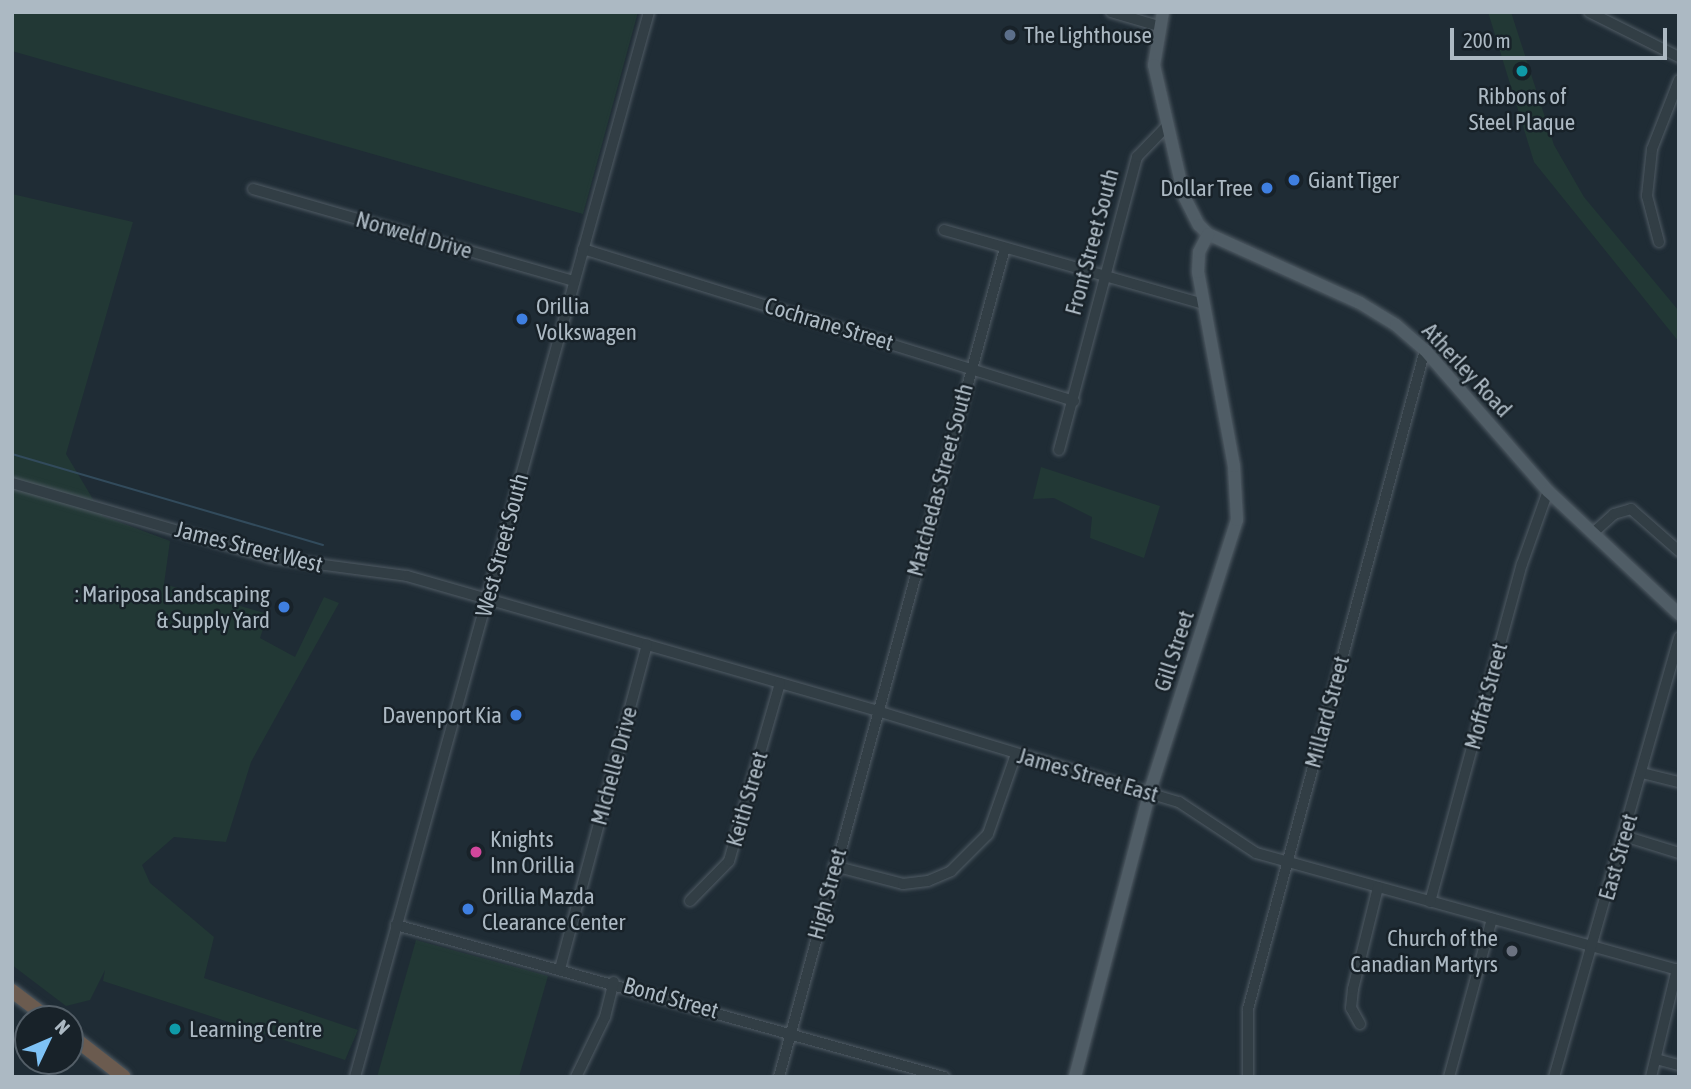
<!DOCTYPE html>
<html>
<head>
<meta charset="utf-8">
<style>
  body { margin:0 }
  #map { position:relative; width:1691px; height:1089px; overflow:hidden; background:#1f2c35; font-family:"Asap Condensed",sans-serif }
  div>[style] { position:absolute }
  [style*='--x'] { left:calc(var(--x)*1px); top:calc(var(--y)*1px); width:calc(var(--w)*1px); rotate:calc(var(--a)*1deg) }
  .green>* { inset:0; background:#223835 }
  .stream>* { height:2px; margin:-1px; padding:0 1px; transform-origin:1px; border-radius:1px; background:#324b5c }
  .roads { filter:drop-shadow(0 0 2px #505b64) drop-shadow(0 0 2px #505b64) }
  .minor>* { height:10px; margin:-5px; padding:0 5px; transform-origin:5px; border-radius:5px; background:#323e45 }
  .major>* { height:12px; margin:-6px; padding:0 6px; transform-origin:6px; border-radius:6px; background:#505d66 }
  .highway>* { height:14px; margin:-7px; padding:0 7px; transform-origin:7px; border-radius:7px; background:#6b5b4f }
  .dots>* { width:19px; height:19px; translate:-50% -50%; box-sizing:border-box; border:4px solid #182229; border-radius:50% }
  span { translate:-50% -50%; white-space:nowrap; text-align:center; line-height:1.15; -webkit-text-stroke:5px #182229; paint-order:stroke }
  .poi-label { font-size:23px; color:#acb9c3 }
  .left { translate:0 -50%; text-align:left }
  .right { translate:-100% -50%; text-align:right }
  .street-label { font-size:23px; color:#acb9c3 }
  .frame { position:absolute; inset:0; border:14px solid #acb9c3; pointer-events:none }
  .north { position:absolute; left:14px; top:1005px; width:70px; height:70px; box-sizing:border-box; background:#182229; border:2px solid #535e67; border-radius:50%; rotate:46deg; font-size:19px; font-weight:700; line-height:28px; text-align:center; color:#acb9c3 }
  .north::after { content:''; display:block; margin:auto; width:24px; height:32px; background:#7ec2f5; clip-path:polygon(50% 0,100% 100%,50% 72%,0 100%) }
  .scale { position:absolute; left:1450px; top:28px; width:217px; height:32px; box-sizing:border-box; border:4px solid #acb9c3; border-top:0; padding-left:9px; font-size:21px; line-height:24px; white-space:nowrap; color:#acb9c3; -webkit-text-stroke:5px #182229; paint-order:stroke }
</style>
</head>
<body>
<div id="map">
  <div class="green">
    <div style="clip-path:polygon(12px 12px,638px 12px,583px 214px,12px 51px)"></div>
    <div style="clip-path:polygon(1488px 12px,1511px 12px,1554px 145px,1584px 197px,1679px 311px,1679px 342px,1534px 162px)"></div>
    <div style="clip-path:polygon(12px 194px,133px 222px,66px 454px,103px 516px,170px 541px,164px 584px,268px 614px,260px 638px,295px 657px,324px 597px,339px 603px,251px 762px,226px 842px,174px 837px,142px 865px,150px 883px,214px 937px,204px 978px,358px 1030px,345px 1060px,103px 981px,105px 970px,90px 1000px,66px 1006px,12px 965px)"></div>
    <div style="clip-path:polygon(1041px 467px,1160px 506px,1144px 558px,1090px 538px,1092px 517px,1054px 498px,1033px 499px)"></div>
    <div style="clip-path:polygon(416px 940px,548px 976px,519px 1077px,377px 1077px)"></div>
  </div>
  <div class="stream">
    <div style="--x:12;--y:454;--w:324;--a:16.3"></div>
  </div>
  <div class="roads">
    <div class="minor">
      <div style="--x:1111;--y:12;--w:50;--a:16.3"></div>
      <div style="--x:1589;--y:12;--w:101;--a:26.6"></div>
      <div style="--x:253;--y:189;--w:334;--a:16"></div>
      <div style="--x:944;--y:230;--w:270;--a:15.9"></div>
      <div style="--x:1659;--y:242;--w:48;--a:-104.6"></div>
      <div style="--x:1647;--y:196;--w:47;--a:-83.9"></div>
      <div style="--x:1652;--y:149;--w:74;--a:-68.6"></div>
      <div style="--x:583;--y:249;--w:514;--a:17.2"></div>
      <div style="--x:1059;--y:450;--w:303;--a:-75.1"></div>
      <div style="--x:1137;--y:157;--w:42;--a:-46"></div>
      <div style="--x:12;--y:483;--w:271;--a:16.1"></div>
      <div style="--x:272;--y:558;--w:136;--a:7.6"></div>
      <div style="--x:407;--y:576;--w:489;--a:16"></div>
      <div style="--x:877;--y:711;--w:315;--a:16.8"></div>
      <div style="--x:1179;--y:802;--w:92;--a:33.5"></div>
      <div style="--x:1256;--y:853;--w:439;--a:15.5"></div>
      <div style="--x:1593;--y:533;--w:28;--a:-42"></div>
      <div style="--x:1614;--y:514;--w:18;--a:-16"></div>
      <div style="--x:1631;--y:509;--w:64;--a:41.2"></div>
      <div style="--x:1642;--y:773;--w:38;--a:14"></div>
      <div style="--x:1624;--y:836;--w:58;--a:17.2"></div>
      <div style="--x:834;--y:866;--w:71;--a:14.6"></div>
      <div style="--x:903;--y:884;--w:25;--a:-7"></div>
      <div style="--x:928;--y:881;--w:25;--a:-23"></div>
      <div style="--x:951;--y:871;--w:52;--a:-45"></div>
      <div style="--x:988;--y:834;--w:85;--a:-70.7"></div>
      <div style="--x:690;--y:901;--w:56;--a:-45.7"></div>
      <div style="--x:729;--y:861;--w:185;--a:-74"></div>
      <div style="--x:1430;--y:902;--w:350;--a:-74.8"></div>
      <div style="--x:1522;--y:564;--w:77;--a:-70.4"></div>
      <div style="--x:396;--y:925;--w:569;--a:15.5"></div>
      <div style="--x:560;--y:969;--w:336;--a:-75"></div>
      <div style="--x:1360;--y:1024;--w:18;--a:-119"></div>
      <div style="--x:1351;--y:1008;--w:19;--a:-84"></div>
      <div style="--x:1353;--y:989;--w:105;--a:-76.2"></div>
      <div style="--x:1656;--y:1059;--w:24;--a:15"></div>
      <div style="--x:355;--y:1077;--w:1105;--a:-74.57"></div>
      <div style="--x:576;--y:1077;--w:67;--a:-64.2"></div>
      <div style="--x:605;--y:1017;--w:36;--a:-76"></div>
      <div style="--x:779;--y:1077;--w:859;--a:-74.75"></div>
      <div style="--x:1248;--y:1077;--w:68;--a:-90"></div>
      <div style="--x:1248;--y:1009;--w:682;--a:-74.97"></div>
      <div style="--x:1449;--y:1077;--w:164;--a:-74.8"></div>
      <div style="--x:1554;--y:1077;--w:457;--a:-74.1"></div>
      <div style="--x:1651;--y:1077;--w:111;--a:-76.5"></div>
    </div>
    <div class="major">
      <div style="--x:1163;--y:12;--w:54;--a:99.6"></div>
      <div style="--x:1154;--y:65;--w:134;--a:77.1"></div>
      <div style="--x:1184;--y:196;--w:33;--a:63"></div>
      <div style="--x:1199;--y:225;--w:13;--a:45"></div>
      <div style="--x:1208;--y:234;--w:167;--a:24.4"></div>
      <div style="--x:1360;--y:303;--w:42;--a:31.4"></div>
      <div style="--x:1396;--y:325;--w:38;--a:41"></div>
      <div style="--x:1425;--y:350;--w:187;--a:48.9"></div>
      <div style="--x:1548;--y:491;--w:180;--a:43.2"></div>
      <div style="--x:1075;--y:1077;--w:293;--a:-75.3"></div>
      <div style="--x:1149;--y:794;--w:288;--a:-72.2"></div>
      <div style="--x:1237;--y:520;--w:54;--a:-93.2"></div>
      <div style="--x:1234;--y:466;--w:197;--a:-100.5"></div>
      <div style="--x:1198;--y:272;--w:20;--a:-87"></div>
      <div style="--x:1199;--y:252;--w:20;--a:-63"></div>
    </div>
    <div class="highway">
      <div style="--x:12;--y:991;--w:46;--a:37.1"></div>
      <div style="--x:70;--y:1035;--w:68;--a:37.9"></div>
    </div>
  </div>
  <div class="dots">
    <div style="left:1010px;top:35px;background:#5c6f8a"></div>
    <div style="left:1522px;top:71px;background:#0f9aa8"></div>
    <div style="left:1294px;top:180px;background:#3f7fe0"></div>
    <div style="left:1267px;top:188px;background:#3f7fe0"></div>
    <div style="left:522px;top:319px;background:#3f7fe0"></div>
    <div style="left:284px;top:607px;background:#3f7fe0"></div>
    <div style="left:516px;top:715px;background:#3f7fe0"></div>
    <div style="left:476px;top:852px;background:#d1479c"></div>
    <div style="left:468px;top:909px;background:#3f7fe0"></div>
    <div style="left:1512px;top:951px;background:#6b7280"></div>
    <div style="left:175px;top:1029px;background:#0f9aa8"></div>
  </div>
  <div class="poi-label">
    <span class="left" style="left:1024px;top:35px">The Lighthouse</span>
    <span style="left:1522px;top:109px">Ribbons of<br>Steel Plaque</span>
    <span class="left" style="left:1308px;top:180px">Giant Tiger</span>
    <span class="right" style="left:1253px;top:188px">Dollar Tree</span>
    <span class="left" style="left:536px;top:319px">Orillia<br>Volkswagen</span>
    <span class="right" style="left:270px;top:607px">: Mariposa Landscaping<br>&amp; Supply Yard</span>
    <span class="right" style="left:502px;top:715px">Davenport Kia</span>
    <span class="left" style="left:490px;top:852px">Knights<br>Inn Orillia</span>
    <span class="left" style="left:482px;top:909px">Orillia Mazda<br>Clearance Center</span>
    <span class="right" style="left:1498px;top:951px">Church of the<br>Canadian Martyrs</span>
    <span class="left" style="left:189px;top:1029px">Learning Centre</span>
  </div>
  <div class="street-label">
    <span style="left:414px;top:235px;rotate:16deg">Norweld Drive</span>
    <span style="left:1092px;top:242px;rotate:-75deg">Front Street South</span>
    <span style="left:829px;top:324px;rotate:17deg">Cochrane Street</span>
    <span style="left:1467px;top:370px;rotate:47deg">Atherley Road</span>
    <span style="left:940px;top:480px;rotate:-75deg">Matchedas Street South</span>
    <span style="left:502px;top:545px;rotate:-75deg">West Street South</span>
    <span style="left:249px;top:547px;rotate:14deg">James Street West</span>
    <span style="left:1174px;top:651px;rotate:-72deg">Gill Street</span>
    <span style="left:1486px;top:696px;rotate:-75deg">Moffat Street</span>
    <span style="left:1327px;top:712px;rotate:-75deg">Millard Street</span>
    <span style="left:614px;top:766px;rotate:-75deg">MIchelle Drive</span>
    <span style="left:1088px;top:775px;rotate:16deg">James Street East</span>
    <span style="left:747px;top:799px;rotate:-74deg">Keith Street</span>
    <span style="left:1618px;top:857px;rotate:-74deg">East Street</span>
    <span style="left:827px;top:894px;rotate:-75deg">High Street</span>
    <span style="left:671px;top:998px;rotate:16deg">Bond Street</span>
  </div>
  <div class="frame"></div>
  <div class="north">N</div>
  <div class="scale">200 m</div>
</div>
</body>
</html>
